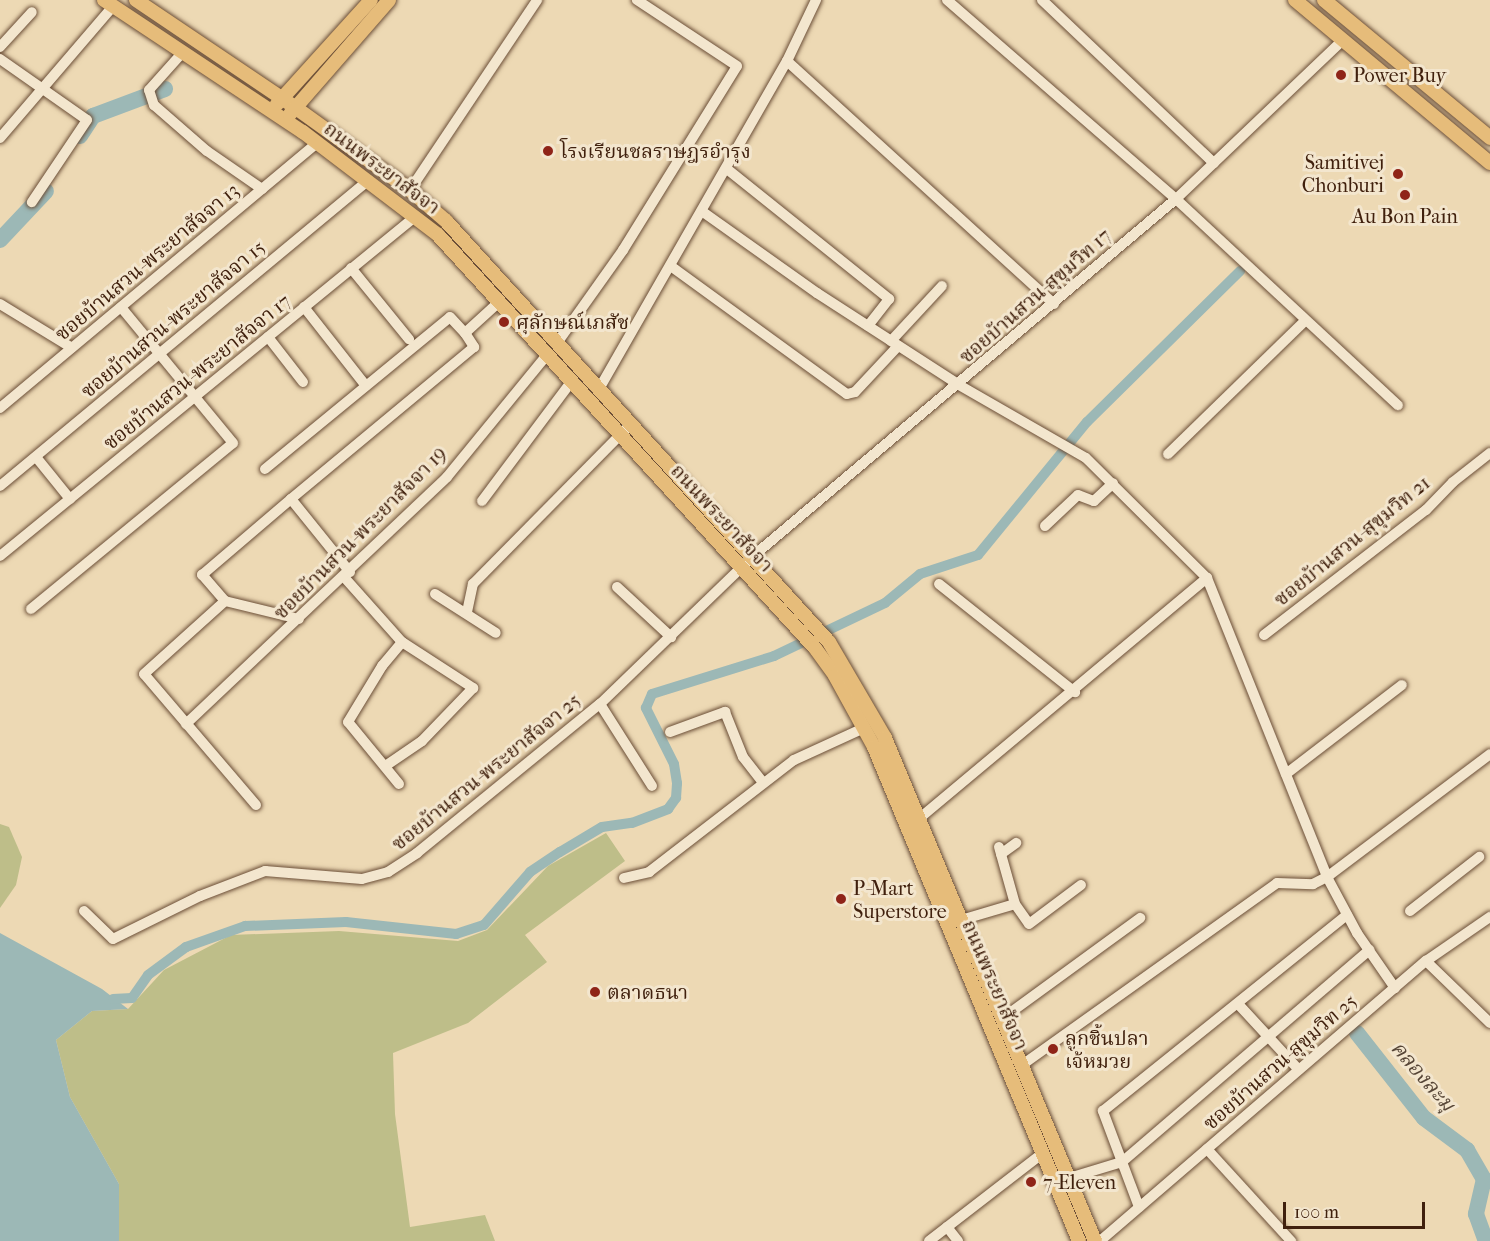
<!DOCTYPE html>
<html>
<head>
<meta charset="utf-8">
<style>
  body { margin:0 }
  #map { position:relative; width:1490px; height:1241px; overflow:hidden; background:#edd9b4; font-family:"IM FELL French Canon","Noto Serif Thai",serif }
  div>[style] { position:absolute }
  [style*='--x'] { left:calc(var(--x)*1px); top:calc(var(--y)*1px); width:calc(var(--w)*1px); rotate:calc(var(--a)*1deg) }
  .green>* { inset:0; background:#bebe89 }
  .water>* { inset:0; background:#9cb8b6 }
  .canal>* { height:10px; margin:-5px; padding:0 5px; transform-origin:5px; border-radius:5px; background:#9cb8b6 }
  .river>* { height:16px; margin:-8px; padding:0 8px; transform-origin:8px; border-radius:8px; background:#9cb8b6 }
  .roads { filter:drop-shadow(0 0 2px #6b4e37) drop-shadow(0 0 2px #6b4e37) }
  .minor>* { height:10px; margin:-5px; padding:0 5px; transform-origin:5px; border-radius:5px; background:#f3e6ce }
  .major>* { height:14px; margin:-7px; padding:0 7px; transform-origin:7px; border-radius:7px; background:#e6bc7a }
  .dots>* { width:16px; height:16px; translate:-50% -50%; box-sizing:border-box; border:3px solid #f3e6ce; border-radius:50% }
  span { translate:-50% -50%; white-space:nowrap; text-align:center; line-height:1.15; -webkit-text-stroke:6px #f3e6ce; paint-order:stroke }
  .poi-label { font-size:20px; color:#40200d }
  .left { translate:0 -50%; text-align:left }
  .right { translate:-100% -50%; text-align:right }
  .street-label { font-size:20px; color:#40200d }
  .water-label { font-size:21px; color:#574637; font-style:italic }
  .scale { position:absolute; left:1283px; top:1202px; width:142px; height:27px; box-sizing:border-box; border:3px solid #40200d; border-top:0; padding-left:8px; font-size:18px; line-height:21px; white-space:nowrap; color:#40200d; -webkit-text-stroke:4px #f3e6ce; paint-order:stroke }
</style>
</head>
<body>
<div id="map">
  <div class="green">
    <div style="clip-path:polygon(0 824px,9px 827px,22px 857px,16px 885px,0 908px)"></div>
    <div style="clip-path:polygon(606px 833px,625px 861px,525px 935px,547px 962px,468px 1023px,393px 1053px,395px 1114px,410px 1227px,485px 1215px,495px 1241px,119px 1241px,119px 1184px,70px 1097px,56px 1040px,92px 1011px,128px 1009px,164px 970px,231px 935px,339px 931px,458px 941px,487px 930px,548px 866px)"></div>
  </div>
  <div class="water">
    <div style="clip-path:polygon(0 933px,102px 989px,128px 1009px,92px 1011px,56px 1040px,70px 1097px,119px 1184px,119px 1241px,0 1241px)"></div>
  </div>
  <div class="canal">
    <div style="--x:113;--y:999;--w:19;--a:-3"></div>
    <div style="--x:132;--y:998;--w:28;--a:-55"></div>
    <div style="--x:148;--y:975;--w:47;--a:-36.4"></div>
    <div style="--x:186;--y:947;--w:63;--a:-19.6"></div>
    <div style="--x:245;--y:926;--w:101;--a:-2.3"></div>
    <div style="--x:346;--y:922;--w:111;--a:6.2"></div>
    <div style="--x:456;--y:934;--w:29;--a:-18"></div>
    <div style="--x:484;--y:925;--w:70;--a:-49"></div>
    <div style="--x:530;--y:872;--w:36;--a:-34"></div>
    <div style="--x:560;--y:852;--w:49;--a:-30.8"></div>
    <div style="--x:602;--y:827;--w:30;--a:-8"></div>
    <div style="--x:632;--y:823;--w:39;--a:-21"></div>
    <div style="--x:668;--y:809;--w:14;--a:-54"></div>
    <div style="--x:676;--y:798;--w:15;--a:-86"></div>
    <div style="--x:677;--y:783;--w:19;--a:-99"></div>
    <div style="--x:674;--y:764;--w:63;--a:-116.6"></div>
    <div style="--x:646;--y:708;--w:15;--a:-67"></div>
    <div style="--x:652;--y:694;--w:128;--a:-17.3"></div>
    <div style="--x:774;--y:656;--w:123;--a:-25.5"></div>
    <div style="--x:885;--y:603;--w:45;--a:-39.6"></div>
    <div style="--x:920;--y:574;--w:61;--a:-18.1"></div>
    <div style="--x:978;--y:555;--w:172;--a:-50.7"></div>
    <div style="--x:1087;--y:422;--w:215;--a:-44.6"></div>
  </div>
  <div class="river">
    <div style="--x:80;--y:136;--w:24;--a:-57"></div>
    <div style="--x:93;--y:116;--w:77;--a:-20.6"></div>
    <div style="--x:0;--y:240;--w:67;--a:-46.8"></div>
    <div style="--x:1357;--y:1033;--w:108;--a:51.8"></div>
    <div style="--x:1424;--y:1118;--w:54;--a:36.7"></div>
    <div style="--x:1467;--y:1150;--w:34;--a:60"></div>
    <div style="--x:1484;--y:1179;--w:36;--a:103"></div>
    <div style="--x:1476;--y:1214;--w:29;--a:70"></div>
  </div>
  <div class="roads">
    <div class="minor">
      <div style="--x:947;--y:0;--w:303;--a:41"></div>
      <div style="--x:1176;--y:199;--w:303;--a:42.9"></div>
      <div style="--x:1042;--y:0;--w:237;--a:43.5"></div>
      <div style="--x:0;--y:47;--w:47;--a:-47.6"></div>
      <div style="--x:183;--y:52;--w:51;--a:131.8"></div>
      <div style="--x:149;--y:90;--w:16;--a:72"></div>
      <div style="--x:154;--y:105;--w:70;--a:41"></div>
      <div style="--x:207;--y:151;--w:67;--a:34.6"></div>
      <div style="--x:0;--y:59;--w:106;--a:35"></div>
      <div style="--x:87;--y:120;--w:99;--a:123.9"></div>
      <div style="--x:787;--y:61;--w:361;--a:42.3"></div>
      <div style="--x:0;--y:138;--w:174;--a:-49.4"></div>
      <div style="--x:727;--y:169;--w:208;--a:38.7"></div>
      <div style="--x:889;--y:299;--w:34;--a:128"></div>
      <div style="--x:410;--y:190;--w:229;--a:-56.2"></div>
      <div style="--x:703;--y:212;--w:140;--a:35.4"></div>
      <div style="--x:817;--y:293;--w:169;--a:32.9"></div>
      <div style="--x:959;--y:385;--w:146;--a:29.9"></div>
      <div style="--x:1086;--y:458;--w:170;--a:44.8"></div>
      <div style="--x:1207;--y:578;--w:322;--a:68.1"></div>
      <div style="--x:1327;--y:877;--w:64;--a:61.8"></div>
      <div style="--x:1357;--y:933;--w:67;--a:55.4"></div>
      <div style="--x:672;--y:267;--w:216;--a:36"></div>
      <div style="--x:847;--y:394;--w:8;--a:-14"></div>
      <div style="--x:855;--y:392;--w:63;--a:-46.9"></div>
      <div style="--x:351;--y:268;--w:92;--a:50.8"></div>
      <div style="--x:0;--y:304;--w:84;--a:31.4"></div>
      <div style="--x:304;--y:307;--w:100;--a:51.9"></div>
      <div style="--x:465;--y:333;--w:46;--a:-42.4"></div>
      <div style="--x:268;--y:337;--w:57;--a:52.1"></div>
      <div style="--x:891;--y:341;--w:75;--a:-47.2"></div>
      <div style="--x:557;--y:343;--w:114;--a:-54.6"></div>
      <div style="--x:623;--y:250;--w:216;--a:-58.2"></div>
      <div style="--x:737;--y:66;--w:120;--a:-146.6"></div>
      <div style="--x:599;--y:389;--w:378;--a:-60.2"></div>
      <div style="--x:787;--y:61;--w:68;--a:-64.6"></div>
      <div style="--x:0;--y:408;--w:413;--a:-39.9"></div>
      <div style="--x:1168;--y:454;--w:191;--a:-44.2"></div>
      <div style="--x:36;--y:457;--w:54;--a:51"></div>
      <div style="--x:265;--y:469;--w:239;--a:-39.4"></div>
      <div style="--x:450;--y:317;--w:22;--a:47"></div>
      <div style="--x:465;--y:333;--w:17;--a:57"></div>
      <div style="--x:474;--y:347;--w:238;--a:140.3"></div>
      <div style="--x:0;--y:486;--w:479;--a:-39.7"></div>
      <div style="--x:482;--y:501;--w:149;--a:-53.2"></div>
      <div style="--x:1045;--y:526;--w:45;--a:-43.2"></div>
      <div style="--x:1078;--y:495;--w:17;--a:21"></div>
      <div style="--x:1094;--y:501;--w:26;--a:-43"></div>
      <div style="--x:0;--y:556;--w:537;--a:-39.26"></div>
      <div style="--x:344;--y:577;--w:87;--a:48.3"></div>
      <div style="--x:402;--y:642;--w:85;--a:32.9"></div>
      <div style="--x:473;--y:688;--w:74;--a:133.9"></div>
      <div style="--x:422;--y:741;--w:42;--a:145.6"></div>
      <div style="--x:939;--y:584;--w:174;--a:38.5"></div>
      <div style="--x:617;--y:587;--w:74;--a:42.8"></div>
      <div style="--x:435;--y:594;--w:72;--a:32.6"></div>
      <div style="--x:225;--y:601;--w:76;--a:13.7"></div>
      <div style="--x:31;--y:609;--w:261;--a:-39.4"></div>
      <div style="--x:233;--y:443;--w:176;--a:-129.5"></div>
      <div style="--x:467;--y:612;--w:29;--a:-78"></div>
      <div style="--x:473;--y:584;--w:223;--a:-45.4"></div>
      <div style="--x:1264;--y:635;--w:205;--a:-37.7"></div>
      <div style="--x:1426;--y:510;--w:39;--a:-46"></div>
      <div style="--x:1453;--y:482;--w:47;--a:-38.1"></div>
      <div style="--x:600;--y:704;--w:97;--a:57.6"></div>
      <div style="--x:186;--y:724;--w:359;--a:-43.4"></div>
      <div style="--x:447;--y:477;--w:158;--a:-50.7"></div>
      <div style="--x:670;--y:732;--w:59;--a:-20"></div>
      <div style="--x:725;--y:712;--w:48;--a:68.2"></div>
      <div style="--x:743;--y:757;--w:31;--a:52"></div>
      <div style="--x:1286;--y:774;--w:146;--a:-37.5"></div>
      <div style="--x:399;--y:784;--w:80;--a:-129.4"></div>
      <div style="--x:348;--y:722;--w:66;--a:-58.7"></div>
      <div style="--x:382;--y:666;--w:31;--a:-50"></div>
      <div style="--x:256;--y:805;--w:172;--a:-130.5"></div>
      <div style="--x:144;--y:674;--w:109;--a:-42"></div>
      <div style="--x:225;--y:601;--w:35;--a:-131"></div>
      <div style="--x:202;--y:575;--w:117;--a:-40.5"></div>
      <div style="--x:291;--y:499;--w:94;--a:51.1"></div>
      <div style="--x:915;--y:822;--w:381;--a:-39.9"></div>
      <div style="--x:999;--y:847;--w:59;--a:74.3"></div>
      <div style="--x:1015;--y:904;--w:24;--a:55"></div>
      <div style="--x:1029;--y:924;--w:65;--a:-36.9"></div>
      <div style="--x:1001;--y:854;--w:19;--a:-36"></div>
      <div style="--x:624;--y:878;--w:26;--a:-13"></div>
      <div style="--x:649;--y:872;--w:183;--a:-37.7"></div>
      <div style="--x:794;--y:760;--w:77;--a:-24.6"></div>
      <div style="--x:84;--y:911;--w:40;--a:44"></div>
      <div style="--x:113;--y:939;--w:97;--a:-26.3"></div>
      <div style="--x:200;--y:896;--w:70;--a:-21"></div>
      <div style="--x:265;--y:871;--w:97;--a:4.7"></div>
      <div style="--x:362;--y:879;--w:27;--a:-15"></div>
      <div style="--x:388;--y:872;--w:35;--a:-33"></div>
      <div style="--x:417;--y:853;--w:236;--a:-39.2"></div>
      <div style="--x:600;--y:704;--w:211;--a:-44"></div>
      <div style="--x:752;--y:557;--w:555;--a:-40.18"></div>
      <div style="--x:1176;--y:199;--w:231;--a:-43.6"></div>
      <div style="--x:1410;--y:911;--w:88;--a:-38"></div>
      <div style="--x:961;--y:920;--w:56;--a:-16.5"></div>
      <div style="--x:1426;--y:961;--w:89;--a:44.1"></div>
      <div style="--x:1239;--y:1005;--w:88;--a:47.3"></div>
      <div style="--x:1003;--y:1018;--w:170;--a:-36.1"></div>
      <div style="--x:1022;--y:1065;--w:313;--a:-35.5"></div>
      <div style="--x:1277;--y:883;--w:36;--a:2"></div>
      <div style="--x:1313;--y:884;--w:16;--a:-27"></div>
      <div style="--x:1327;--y:877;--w:204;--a:-37"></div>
      <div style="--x:1207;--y:1149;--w:125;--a:47.6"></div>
      <div style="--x:1069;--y:1178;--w:55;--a:-16.8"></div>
      <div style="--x:1122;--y:1162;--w:326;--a:-40.6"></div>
      <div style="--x:1139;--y:1207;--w:103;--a:-110.6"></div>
      <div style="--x:1103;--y:1111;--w:313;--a:-38.8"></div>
      <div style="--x:947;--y:1227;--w:18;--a:52"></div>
      <div style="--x:929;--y:1241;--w:144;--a:-37.7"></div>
      <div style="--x:1100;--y:1241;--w:430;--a:-40.7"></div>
      <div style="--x:1426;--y:961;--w:78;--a:-34.5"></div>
    </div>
    <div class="major">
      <div style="--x:104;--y:0;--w:239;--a:33.6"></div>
      <div style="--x:303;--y:132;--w:170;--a:37.3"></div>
      <div style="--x:438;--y:235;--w:559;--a:47.61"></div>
      <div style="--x:815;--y:648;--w:34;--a:54"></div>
      <div style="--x:835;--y:676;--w:81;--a:61.2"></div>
      <div style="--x:874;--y:747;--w:535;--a:67.46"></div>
      <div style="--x:136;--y:0;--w:193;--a:34"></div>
      <div style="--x:296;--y:108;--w:140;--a:35.7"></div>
      <div style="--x:410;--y:190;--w:48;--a:40.7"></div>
      <div style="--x:446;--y:221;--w:569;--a:47.71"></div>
      <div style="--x:829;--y:642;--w:111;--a:59.7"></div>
      <div style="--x:885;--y:738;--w:545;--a:67.34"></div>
      <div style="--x:1295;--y:0;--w:254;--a:39.9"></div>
      <div style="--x:1324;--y:0;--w:216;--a:39.7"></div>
      <div style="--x:277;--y:104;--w:140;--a:-47.9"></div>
      <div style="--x:290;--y:114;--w:151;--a:-49"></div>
    </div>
  </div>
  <div class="dots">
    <div style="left:1341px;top:75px;background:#8f2418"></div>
    <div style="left:548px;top:151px;background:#8f2418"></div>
    <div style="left:1398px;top:174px;background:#8f2418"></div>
    <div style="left:1405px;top:195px;background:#8f2418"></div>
    <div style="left:504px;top:322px;background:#8f2418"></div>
    <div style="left:841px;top:899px;background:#8f2418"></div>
    <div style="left:595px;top:992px;background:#8f2418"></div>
    <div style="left:1053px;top:1049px;background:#8f2418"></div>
    <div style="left:1031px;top:1182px;background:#8f2418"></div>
  </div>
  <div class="poi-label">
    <span class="left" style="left:1353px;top:75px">Power Buy</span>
    <span class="left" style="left:560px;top:151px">โรงเรียนชลราษฎรอำรุง</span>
    <span class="right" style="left:1384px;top:174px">Samitivej<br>Chonburi</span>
    <span style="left:1405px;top:216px">Au Bon Pain</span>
    <span class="left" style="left:516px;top:322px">ศุลักษณ์เภสัช</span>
    <span class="left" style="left:853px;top:900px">P-Mart<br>Superstore</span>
    <span class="left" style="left:607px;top:992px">ตลาดธนา</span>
    <span class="left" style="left:1065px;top:1050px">ลูกชิ้นปลา<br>เจ้หมวย</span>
    <span class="left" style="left:1043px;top:1182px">7-Eleven</span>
  </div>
  <div class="street-label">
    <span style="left:382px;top:168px;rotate:37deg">ถนนพระยาสัจจา</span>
    <span style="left:147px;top:262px;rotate:-40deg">ซอยบ้านสวน-พระยาสัจจา 13</span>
    <span style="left:1035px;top:296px;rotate:-41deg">ซอยบ้านสวน-สุขุมวิท 17</span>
    <span style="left:173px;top:319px;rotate:-40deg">ซอยบ้านสวน-พระยาสัจจา 15</span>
    <span style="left:197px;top:372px;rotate:-39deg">ซอยบ้านสวน-พระยาสัจจา 17</span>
    <span style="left:722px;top:518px;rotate:47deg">ถนนพระยาสัจจา</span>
    <span style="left:360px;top:533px;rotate:-45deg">ซอยบ้านสวน-พระยาสัจจา 19</span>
    <span style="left:1352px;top:541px;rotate:-39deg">ซอยบ้านสวน-สุขุมวิท 21</span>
    <span style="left:486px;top:772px;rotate:-39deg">ซอยบ้านสวน-พระยาสัจจา 25</span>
    <span style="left:995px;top:985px;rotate:67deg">ถนนพระยาสัจจา</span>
    <span style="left:1280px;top:1062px;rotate:-41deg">ซอยบ้านสวน-สุขุมวิท 25</span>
  </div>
  <div class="water-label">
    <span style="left:1423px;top:1076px;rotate:49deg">คลองละมุ</span>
  </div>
  <div class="scale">100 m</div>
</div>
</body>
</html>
